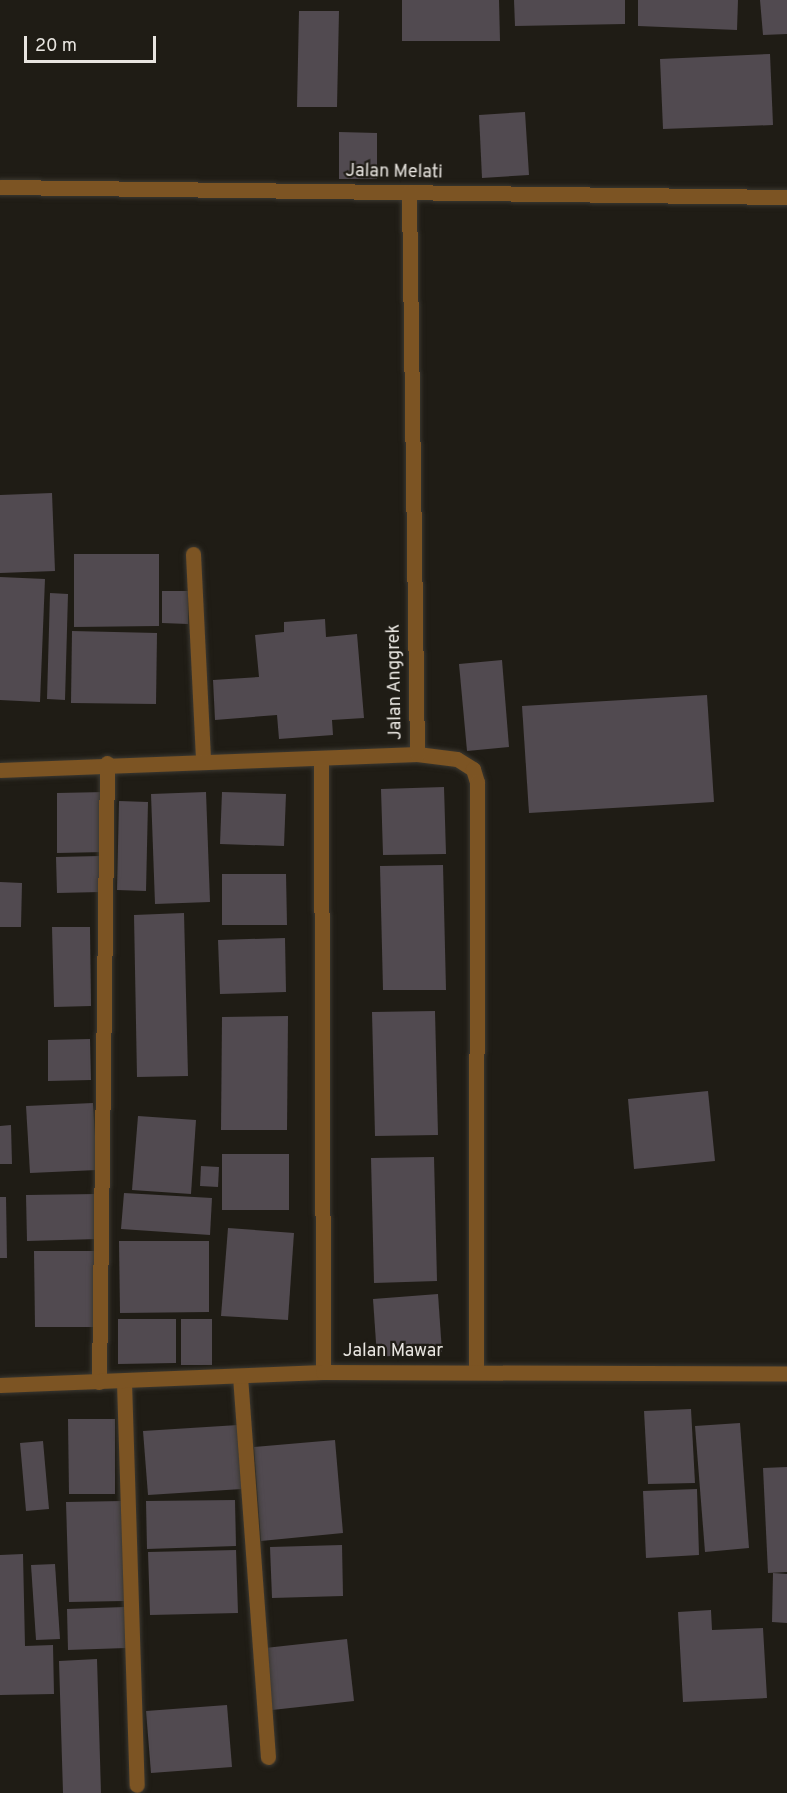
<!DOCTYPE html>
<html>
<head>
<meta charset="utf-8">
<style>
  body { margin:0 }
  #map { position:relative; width:787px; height:1793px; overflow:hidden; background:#1f1c15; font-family:Overpass,sans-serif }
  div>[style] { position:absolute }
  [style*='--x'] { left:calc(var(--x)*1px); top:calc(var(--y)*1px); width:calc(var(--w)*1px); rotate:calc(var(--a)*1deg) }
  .building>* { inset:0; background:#514a50 }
  .roads { filter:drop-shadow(0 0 2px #3b3831) drop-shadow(0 0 2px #3b3831) }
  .street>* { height:15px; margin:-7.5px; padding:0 7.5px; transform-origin:7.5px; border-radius:7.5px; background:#7c5423 }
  span { translate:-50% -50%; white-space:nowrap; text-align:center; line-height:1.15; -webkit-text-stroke:4.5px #1f1c15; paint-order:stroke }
  .street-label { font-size:18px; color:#e8e5e0 }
  .scale { position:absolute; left:24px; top:36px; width:132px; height:27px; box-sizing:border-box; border:3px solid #e8e5e0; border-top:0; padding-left:8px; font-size:18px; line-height:21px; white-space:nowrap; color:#e8e5e0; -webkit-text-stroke:4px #1f1c15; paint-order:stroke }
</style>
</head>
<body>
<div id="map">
  <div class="building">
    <div style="clip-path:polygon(402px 0,499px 0,500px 41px,402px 41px)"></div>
    <div style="clip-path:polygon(514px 0,625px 0,625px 24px,515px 26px)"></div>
    <div style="clip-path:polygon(638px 0,738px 0,737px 30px,638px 26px)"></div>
    <div style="clip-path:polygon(760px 0,787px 0,787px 34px,763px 35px)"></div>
    <div style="clip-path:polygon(299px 11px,339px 11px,337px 107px,297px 107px)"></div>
    <div style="clip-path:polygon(770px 54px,773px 125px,663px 129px,660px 59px)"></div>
    <div style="clip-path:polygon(525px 112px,529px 175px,482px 178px,479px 115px)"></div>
    <div style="clip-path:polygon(339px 132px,377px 133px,377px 179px,339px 179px)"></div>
    <div style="clip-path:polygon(52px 493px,55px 571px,0 573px,0 495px)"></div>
    <div style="clip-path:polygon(74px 554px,159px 554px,159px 626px,74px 627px)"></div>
    <div style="clip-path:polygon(0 577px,45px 579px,40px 702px,0 700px)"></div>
    <div style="clip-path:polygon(162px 591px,188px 591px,188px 624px,162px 623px)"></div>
    <div style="clip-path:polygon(50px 593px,68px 594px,65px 700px,47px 699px)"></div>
    <div style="clip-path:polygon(325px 619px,326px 637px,357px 634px,364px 718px,332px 720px,333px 735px,279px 739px,277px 715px,215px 720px,213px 680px,259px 677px,255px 635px,284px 632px,284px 622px)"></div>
    <div style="clip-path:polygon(72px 631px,157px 633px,156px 704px,71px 703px)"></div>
    <div style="clip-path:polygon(502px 660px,509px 747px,467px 751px,459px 664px)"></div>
    <div style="clip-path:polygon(707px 695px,714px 802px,529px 813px,522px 706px)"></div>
    <div style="clip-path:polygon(444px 787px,446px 854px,383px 855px,381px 789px)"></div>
    <div style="clip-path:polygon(105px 792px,106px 852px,57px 853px,57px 793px)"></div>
    <div style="clip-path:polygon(206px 792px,210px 902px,155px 904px,151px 794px)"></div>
    <div style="clip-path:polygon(222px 792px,286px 794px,284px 846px,220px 844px)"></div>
    <div style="clip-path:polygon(119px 801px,148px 802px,146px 891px,117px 890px)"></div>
    <div style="clip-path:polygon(100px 856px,101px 892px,57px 893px,56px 857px)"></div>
    <div style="clip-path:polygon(443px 865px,446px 990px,383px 990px,380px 866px)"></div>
    <div style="clip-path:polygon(222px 874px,286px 874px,287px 925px,222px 925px)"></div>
    <div style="clip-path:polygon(0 882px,22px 883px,21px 927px,0 927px)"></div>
    <div style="clip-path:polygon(184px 913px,188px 1076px,137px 1077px,134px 915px)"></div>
    <div style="clip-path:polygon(52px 927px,90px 927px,91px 1006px,54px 1007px)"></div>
    <div style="clip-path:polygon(285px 938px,286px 992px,220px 994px,218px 940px)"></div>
    <div style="clip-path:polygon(435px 1011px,438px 1135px,375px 1136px,372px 1012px)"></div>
    <div style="clip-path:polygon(288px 1016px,287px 1130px,221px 1130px,222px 1017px)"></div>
    <div style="clip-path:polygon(90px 1039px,91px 1080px,48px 1081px,48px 1040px)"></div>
    <div style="clip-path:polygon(708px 1091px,715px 1161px,634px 1169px,628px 1099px)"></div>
    <div style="clip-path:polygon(93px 1103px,97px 1170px,30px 1173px,26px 1106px)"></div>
    <div style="clip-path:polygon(138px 1116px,196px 1120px,191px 1194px,132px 1190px)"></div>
    <div style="clip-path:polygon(11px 1125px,12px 1164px,0 1164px,0 1126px)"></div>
    <div style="clip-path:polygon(222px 1154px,289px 1154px,289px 1210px,222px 1210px)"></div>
    <div style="clip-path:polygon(434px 1157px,437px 1281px,374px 1283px,371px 1158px)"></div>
    <div style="clip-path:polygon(201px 1166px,219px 1167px,218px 1187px,200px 1186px)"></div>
    <div style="clip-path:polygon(124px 1193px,212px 1198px,210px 1235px,121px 1229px)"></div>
    <div style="clip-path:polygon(97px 1194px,98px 1239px,27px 1241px,26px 1195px)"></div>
    <div style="clip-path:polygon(0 1197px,6px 1197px,7px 1258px,0 1258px)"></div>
    <div style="clip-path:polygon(228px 1228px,294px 1233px,288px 1320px,221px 1316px)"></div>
    <div style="clip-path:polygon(119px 1241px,209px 1241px,209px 1312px,120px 1313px)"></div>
    <div style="clip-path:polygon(34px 1251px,96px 1251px,97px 1327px,35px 1327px)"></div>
    <div style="clip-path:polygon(438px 1294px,442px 1352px,377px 1357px,373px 1299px)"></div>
    <div style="clip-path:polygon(118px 1319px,176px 1319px,176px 1363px,118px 1364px)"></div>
    <div style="clip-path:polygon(181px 1319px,212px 1319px,212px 1365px,181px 1365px)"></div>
    <div style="clip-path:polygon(691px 1409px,695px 1483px,648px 1484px,644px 1411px)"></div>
    <div style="clip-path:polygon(68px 1419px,115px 1419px,115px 1494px,69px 1494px)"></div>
    <div style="clip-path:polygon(740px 1423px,749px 1548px,705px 1552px,695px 1426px)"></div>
    <div style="clip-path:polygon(238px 1425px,242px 1489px,148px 1495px,143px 1431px)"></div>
    <div style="clip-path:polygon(335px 1440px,343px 1533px,261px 1541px,254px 1447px)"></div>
    <div style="clip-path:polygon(43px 1441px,49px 1509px,26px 1511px,20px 1443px)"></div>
    <div style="clip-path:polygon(787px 1467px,787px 1572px,768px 1573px,763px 1468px)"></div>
    <div style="clip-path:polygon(697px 1489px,699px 1555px,646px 1558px,643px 1491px)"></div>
    <div style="clip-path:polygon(235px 1500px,236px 1546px,147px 1549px,146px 1501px)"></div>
    <div style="clip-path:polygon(122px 1501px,124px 1601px,69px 1602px,66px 1502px)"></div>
    <div style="clip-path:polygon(342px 1545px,343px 1596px,272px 1598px,270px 1547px)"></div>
    <div style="clip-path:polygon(236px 1550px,238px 1613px,150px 1615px,148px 1552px)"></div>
    <div style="clip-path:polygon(23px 1554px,25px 1646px,53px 1645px,54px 1694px,0 1695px,0 1555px)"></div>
    <div style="clip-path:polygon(55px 1564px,60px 1639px,36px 1640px,31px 1565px)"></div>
    <div style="clip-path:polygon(773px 1573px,787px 1574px,787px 1623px,772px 1622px)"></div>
    <div style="clip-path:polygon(125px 1607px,126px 1648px,68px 1650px,67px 1609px)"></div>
    <div style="clip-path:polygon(711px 1610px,712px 1630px,763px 1628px,767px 1698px,683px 1702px,678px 1612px)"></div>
    <div style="clip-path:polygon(347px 1639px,354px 1701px,272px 1710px,265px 1648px)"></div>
    <div style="clip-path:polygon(97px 1659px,101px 1793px,63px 1793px,59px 1661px)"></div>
    <div style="clip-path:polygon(227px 1705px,232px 1767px,151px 1773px,146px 1711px)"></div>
  </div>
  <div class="roads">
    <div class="street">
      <div style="--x:0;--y:187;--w:787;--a:0.73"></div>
      <div style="--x:193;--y:554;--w:206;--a:87.2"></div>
      <div style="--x:417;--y:754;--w:40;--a:7.1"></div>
      <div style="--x:457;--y:759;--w:19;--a:32"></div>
      <div style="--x:473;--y:769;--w:14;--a:73"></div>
      <div style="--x:477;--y:782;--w:590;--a:90.1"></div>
      <div style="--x:321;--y:758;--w:614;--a:89.81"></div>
      <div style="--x:0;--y:770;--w:417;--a:-2.2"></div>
      <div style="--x:417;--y:754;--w:562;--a:-90.82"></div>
      <div style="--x:240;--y:1376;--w:382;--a:85.8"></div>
      <div style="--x:99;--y:1382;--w:619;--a:-89.26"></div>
      <div style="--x:124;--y:1382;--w:403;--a:88.2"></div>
      <div style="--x:0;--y:1385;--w:323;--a:-2.3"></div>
      <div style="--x:323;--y:1372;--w:464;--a:0.2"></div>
    </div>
  </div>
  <div class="street-label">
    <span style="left:394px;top:173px;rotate:1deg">Jalan Melati</span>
    <span style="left:396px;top:682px;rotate:-91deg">Jalan Anggrek</span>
    <span style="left:393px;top:1352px">Jalan Mawar</span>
  </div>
  <div class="scale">20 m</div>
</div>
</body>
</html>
